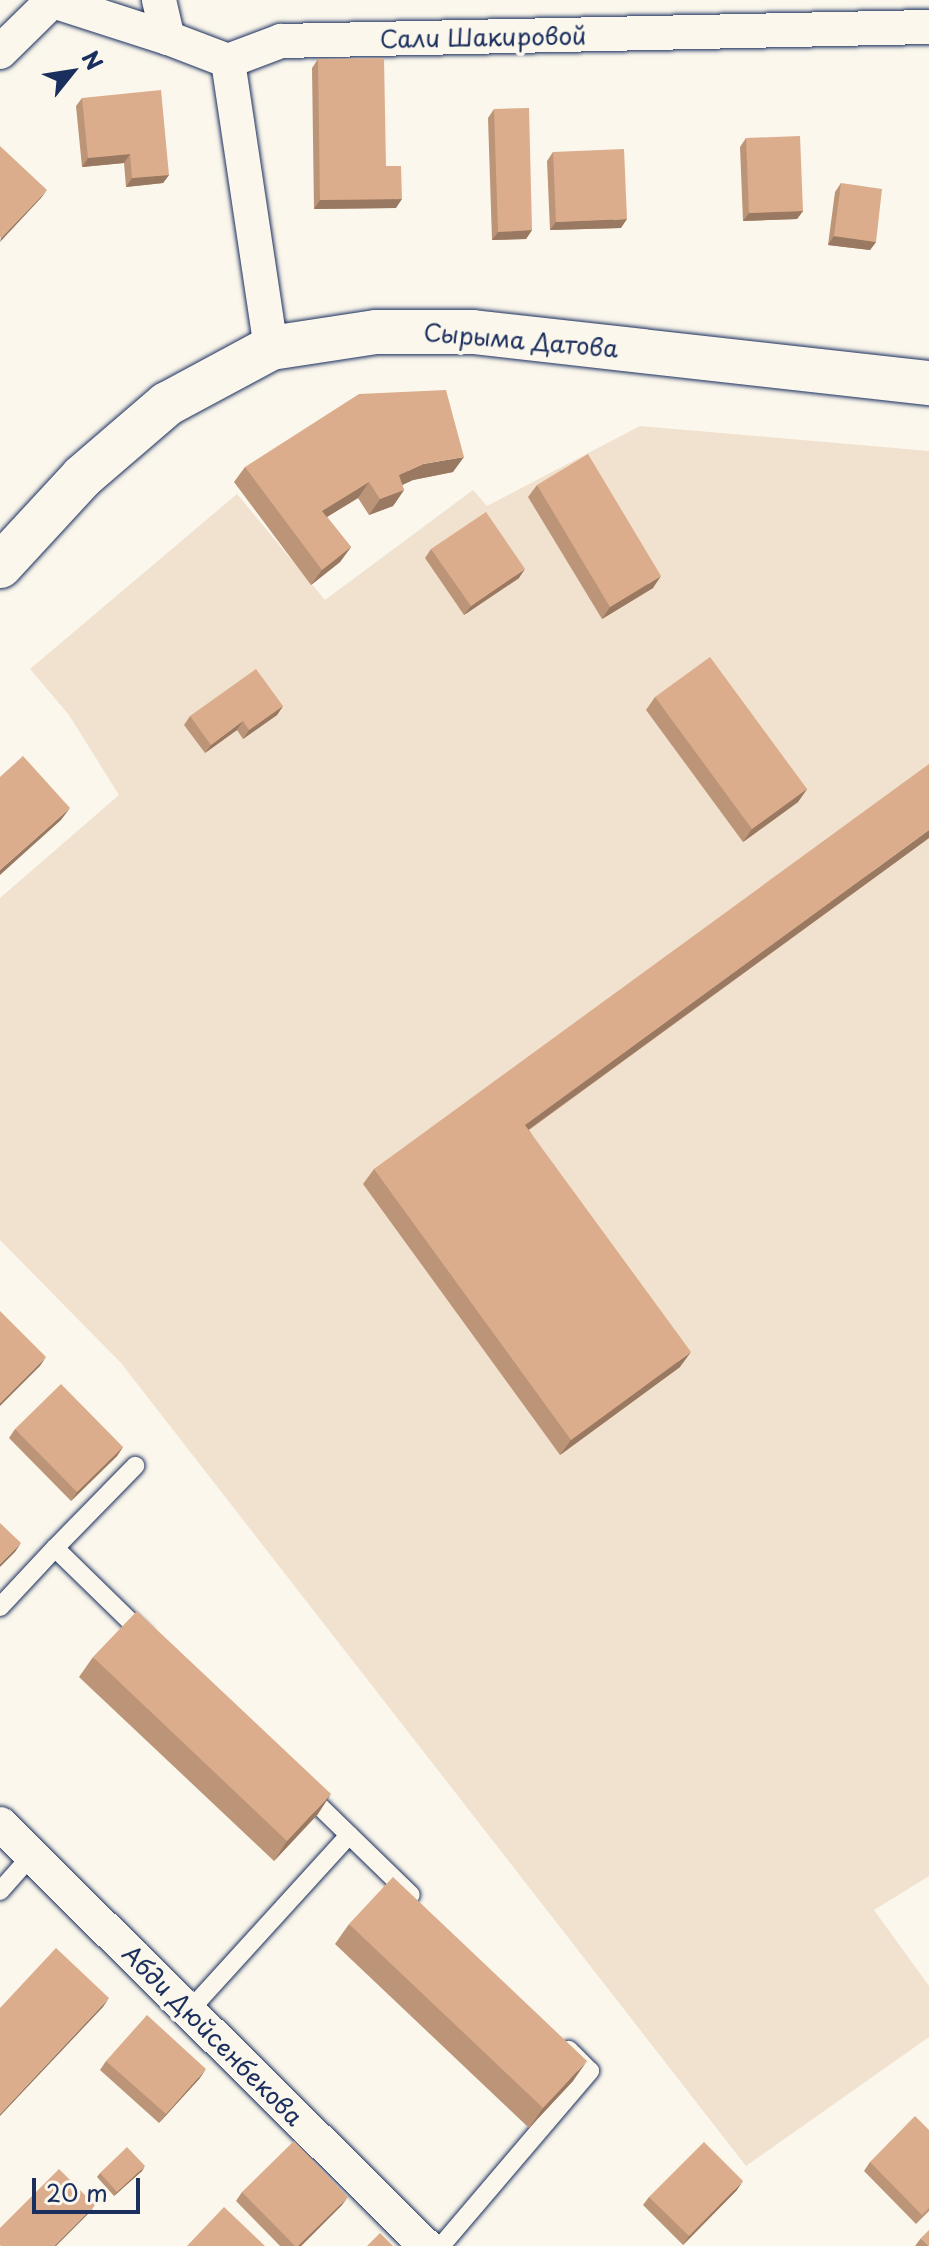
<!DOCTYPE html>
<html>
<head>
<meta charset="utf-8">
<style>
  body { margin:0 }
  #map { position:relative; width:929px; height:2246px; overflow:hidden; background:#fbf7ec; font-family:"Playpen Sans",sans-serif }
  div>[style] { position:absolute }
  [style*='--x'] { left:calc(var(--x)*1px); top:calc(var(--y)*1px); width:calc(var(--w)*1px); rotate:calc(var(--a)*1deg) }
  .built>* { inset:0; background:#f1e1cf }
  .roads { filter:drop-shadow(0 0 2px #1b2f5e) drop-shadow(0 0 2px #1b2f5e) }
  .service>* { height:18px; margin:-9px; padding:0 9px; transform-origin:9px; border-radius:9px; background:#fbf7ec }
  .minor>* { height:34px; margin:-17px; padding:0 17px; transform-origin:17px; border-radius:17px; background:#fbf7ec }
  .tertiary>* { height:44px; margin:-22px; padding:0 22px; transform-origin:22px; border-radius:22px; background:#fbf7ec }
  .wall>* { inset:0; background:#bc9578 }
  .shaded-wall>* { inset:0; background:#997962 }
  .building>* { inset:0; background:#dbad8c }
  span { translate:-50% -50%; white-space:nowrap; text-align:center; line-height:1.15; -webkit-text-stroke:8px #fbf7ec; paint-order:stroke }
  .street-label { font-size:24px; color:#1b2f5e }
  .north { position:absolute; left:32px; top:32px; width:80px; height:80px; -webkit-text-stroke:6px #fbf7ec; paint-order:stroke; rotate:60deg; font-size:22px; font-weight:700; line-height:32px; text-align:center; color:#1b2f5e }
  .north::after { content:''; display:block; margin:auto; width:28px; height:36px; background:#1b2f5e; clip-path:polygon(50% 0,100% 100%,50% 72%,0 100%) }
  .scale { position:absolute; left:32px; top:2178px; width:108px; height:36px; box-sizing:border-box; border:4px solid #1b2f5e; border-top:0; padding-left:10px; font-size:24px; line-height:28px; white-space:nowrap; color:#1b2f5e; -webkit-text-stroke:6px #fbf7ec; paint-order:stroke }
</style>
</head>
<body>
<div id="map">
  <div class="built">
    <div style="clip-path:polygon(640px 426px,929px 451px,929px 1876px,874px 1910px,929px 1986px,929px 2037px,746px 2166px,121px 1363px,0 1240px,0 898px,119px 795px,69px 715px,30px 669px,237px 494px,325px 600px,473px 490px,487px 506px)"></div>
  </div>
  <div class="roads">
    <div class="service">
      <div style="--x:55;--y:1548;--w:115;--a:-45.7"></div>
      <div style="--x:0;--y:1607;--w:81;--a:-47"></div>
      <div style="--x:55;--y:1548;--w:124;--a:44.3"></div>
      <div style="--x:306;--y:1793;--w:146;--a:44.2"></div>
      <div style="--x:0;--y:1891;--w:48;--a:-48.4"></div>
      <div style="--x:189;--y:2011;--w:238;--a:-47.7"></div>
      <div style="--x:441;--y:2246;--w:230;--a:-49.6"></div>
      <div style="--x:590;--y:2071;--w:30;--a:-135"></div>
    </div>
    <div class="minor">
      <div style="--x:50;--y:0;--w:124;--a:17.9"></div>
      <div style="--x:168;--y:38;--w:64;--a:21"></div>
      <div style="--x:228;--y:61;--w:57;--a:-20.7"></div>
      <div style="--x:281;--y:41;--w:648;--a:-1.24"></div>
      <div style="--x:159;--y:0;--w:39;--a:77"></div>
      <div style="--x:0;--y:52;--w:73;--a:-44.4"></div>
      <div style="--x:228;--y:61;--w:290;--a:81.5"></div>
      <div style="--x:0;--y:1824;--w:600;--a:44.73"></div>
    </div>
    <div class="tertiary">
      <div style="--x:0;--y:566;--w:121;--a:-47.3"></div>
      <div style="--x:82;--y:477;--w:112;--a:-40.7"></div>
      <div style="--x:167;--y:404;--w:118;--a:-28.3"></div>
      <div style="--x:271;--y:348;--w:106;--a:-8.7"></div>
      <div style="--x:376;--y:332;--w:97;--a:0"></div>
      <div style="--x:473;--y:332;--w:459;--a:6.4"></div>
    </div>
  </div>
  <div class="wall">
    <div style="clip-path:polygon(318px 59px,386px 166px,396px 208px,314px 209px,312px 68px)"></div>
    <div style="clip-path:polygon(82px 98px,169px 175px,163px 183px,126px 187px,124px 163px,82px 167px,76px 106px)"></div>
    <div style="clip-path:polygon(494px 109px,532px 230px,526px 239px,492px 240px,488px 118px)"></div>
    <div style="clip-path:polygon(746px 138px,803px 211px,797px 219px,743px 221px,740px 147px)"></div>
    <div style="clip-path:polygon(553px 152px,621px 228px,550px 230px,547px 161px)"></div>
    <div style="clip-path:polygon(841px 183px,876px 242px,870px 250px,828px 245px,835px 192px)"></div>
    <div style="clip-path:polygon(245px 467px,453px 472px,413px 480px,402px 485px,404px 490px,393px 506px,369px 515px,358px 498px,327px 517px,351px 547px,340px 562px,311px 585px,234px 482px)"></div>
    <div style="clip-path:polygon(537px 485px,653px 588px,602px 619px,528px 497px)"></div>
    <div style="clip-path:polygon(431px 549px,519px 578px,464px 615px,425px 558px)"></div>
    <div style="clip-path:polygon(655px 697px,807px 789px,798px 802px,743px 842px,646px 710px)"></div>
    <div style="clip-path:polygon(283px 706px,277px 715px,243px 739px,237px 730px,205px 753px,184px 725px,190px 716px)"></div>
    <div style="clip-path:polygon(929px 838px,529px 1130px,680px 1367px,560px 1455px,363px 1184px,374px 1169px)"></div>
    <div style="clip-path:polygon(15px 1429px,123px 1447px,117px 1456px,71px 1501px,9px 1438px)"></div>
    <div style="clip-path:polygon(93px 1657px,318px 1814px,274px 1861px,79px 1677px)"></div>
    <div style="clip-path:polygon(349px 1924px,573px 2081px,529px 2128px,335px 1944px)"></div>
    <div style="clip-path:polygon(106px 2061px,200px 2078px,159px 2123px,100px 2070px)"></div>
    <div style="clip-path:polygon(929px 2130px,929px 2211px,916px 2224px,864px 2171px,870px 2162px)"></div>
    <div style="clip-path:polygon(142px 2171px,114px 2196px,97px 2177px,100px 2173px)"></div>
    <div style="clip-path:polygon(737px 2190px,683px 2245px,643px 2205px,649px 2197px)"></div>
    <div style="clip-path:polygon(242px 2192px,342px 2205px,301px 2246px,280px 2246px,236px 2201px)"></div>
    <div style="clip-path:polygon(921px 2238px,929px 2246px,915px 2246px)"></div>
  </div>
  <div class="shaded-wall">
    <div style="clip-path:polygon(130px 154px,124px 163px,82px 167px,88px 158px)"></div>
    <div style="clip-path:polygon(169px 175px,163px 183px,126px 187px,132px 178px)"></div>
    <div style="clip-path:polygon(47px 190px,41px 198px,0 242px,1px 238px)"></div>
    <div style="clip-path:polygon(402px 199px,396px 208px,314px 209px,320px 200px)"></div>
    <div style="clip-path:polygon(803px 211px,797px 219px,743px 221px,749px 213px)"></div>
    <div style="clip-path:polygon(627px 219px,621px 228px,550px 230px,556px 222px)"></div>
    <div style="clip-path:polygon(532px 230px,526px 239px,492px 240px,498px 232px)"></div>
    <div style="clip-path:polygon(834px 236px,876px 242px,870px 250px,828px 245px)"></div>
    <div style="clip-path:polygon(464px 457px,453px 472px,413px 480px,389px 491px,399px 475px,423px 464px)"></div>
    <div style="clip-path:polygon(369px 482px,358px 498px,312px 526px,322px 511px)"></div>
    <div style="clip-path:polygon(404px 490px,393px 506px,369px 515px,380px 499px)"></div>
    <div style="clip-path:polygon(351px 547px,340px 562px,311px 585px,322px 570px)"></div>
    <div style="clip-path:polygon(525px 569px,519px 578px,464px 615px,471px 606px)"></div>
    <div style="clip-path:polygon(661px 576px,653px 588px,602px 619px,610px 607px)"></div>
    <div style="clip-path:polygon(283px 706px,277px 715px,243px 739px,249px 730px)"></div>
    <div style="clip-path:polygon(243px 721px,237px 730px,205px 753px,211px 745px)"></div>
    <div style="clip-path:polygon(807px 789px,798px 802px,743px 842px,752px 829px)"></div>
    <div style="clip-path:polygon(70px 808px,61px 820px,0 875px,0 870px)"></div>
    <div style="clip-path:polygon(929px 830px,929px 838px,514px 1140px,525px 1125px)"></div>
    <div style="clip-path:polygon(691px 1352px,680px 1367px,560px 1455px,571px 1440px)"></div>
    <div style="clip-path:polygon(46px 1357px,40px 1366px,0 1406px,0 1403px)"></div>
    <div style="clip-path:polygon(123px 1447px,117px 1456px,71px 1501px,77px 1492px)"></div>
    <div style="clip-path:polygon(21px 1543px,15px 1552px,0 1567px,0 1564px)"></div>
    <div style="clip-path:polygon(331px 1794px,318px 1814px,274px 1861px,287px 1841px)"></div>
    <div style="clip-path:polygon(109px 1998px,103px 2007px,0 2116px,0 2114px)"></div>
    <div style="clip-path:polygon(587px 2061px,573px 2081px,529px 2128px,543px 2108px)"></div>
    <div style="clip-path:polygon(206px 2069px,200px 2078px,159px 2123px,166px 2114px)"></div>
    <div style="clip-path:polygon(145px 2166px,142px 2171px,114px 2196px,117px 2192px)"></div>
    <div style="clip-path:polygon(743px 2181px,737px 2190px,683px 2245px,689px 2236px)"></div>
    <div style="clip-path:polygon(348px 2197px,342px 2205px,301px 2246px,298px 2246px)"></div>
    <div style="clip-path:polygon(95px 2205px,89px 2213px,56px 2246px,54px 2246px)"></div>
  </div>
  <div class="building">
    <div style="clip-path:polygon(384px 58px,386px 166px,401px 166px,402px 199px,320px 200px,318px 59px)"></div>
    <div style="clip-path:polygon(161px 90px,169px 175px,132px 178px,130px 154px,88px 158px,82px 98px)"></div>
    <div style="clip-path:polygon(529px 108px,532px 230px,498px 232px,494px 109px)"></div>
    <div style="clip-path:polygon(800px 136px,803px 211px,749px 213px,746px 138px)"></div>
    <div style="clip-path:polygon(0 146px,47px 190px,1px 238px,0 237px)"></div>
    <div style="clip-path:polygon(624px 149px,627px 219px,556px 222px,553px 152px)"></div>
    <div style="clip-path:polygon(841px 183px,882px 189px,876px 242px,834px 236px)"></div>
    <div style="clip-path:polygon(446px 390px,464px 457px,423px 464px,399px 475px,404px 490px,380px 499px,369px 482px,322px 511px,351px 547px,322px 570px,245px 467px,359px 394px)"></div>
    <div style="clip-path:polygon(588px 454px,661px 576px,610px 607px,537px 485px)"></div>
    <div style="clip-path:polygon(486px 512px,525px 569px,471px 606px,431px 549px)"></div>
    <div style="clip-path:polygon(710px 657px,807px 789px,752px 829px,655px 697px)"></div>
    <div style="clip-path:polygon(256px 669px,283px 706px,249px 730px,243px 721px,211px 745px,190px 716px)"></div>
    <div style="clip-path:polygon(23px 756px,70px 808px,0 870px,0 777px)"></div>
    <div style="clip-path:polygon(929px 764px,929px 830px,525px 1125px,691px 1352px,571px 1440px,374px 1169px)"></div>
    <div style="clip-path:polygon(0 1311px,46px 1357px,0 1403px)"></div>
    <div style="clip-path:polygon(61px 1384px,123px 1447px,77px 1492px,15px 1429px)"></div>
    <div style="clip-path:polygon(0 1523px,21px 1543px,0 1564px)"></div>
    <div style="clip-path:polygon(137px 1611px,331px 1794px,287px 1841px,93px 1657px)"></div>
    <div style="clip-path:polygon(393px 1877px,587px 2061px,543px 2108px,349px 1924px)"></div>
    <div style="clip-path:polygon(56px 1948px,109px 1998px,0 2114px,0 2008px)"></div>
    <div style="clip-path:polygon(147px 2015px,206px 2069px,166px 2114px,106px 2061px)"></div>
    <div style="clip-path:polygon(915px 2116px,929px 2130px,929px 2208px,922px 2215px,870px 2162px)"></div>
    <div style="clip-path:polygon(294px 2141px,348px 2197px,298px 2246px,295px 2246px,242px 2192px)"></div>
    <div style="clip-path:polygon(704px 2142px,743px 2181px,689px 2236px,649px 2197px)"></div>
    <div style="clip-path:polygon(127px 2147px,145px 2166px,117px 2192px,100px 2173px)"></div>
    <div style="clip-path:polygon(59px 2169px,95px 2205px,54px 2246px,1px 2246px,0 2245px,0 2228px)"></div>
    <div style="clip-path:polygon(224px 2207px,265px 2246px,187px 2246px)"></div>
    <div style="clip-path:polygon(929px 2230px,929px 2246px,921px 2238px)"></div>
    <div style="clip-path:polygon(380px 2233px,393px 2246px,367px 2246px)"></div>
  </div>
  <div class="street-label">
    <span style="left:483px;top:37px;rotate:-1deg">Сали Шакировой</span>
    <span style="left:521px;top:340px;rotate:5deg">Сырыма Датова</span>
    <span style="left:213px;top:2035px;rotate:45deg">Абди Дюйсенбекова</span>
  </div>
  <div class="north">N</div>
  <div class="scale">20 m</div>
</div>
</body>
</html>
